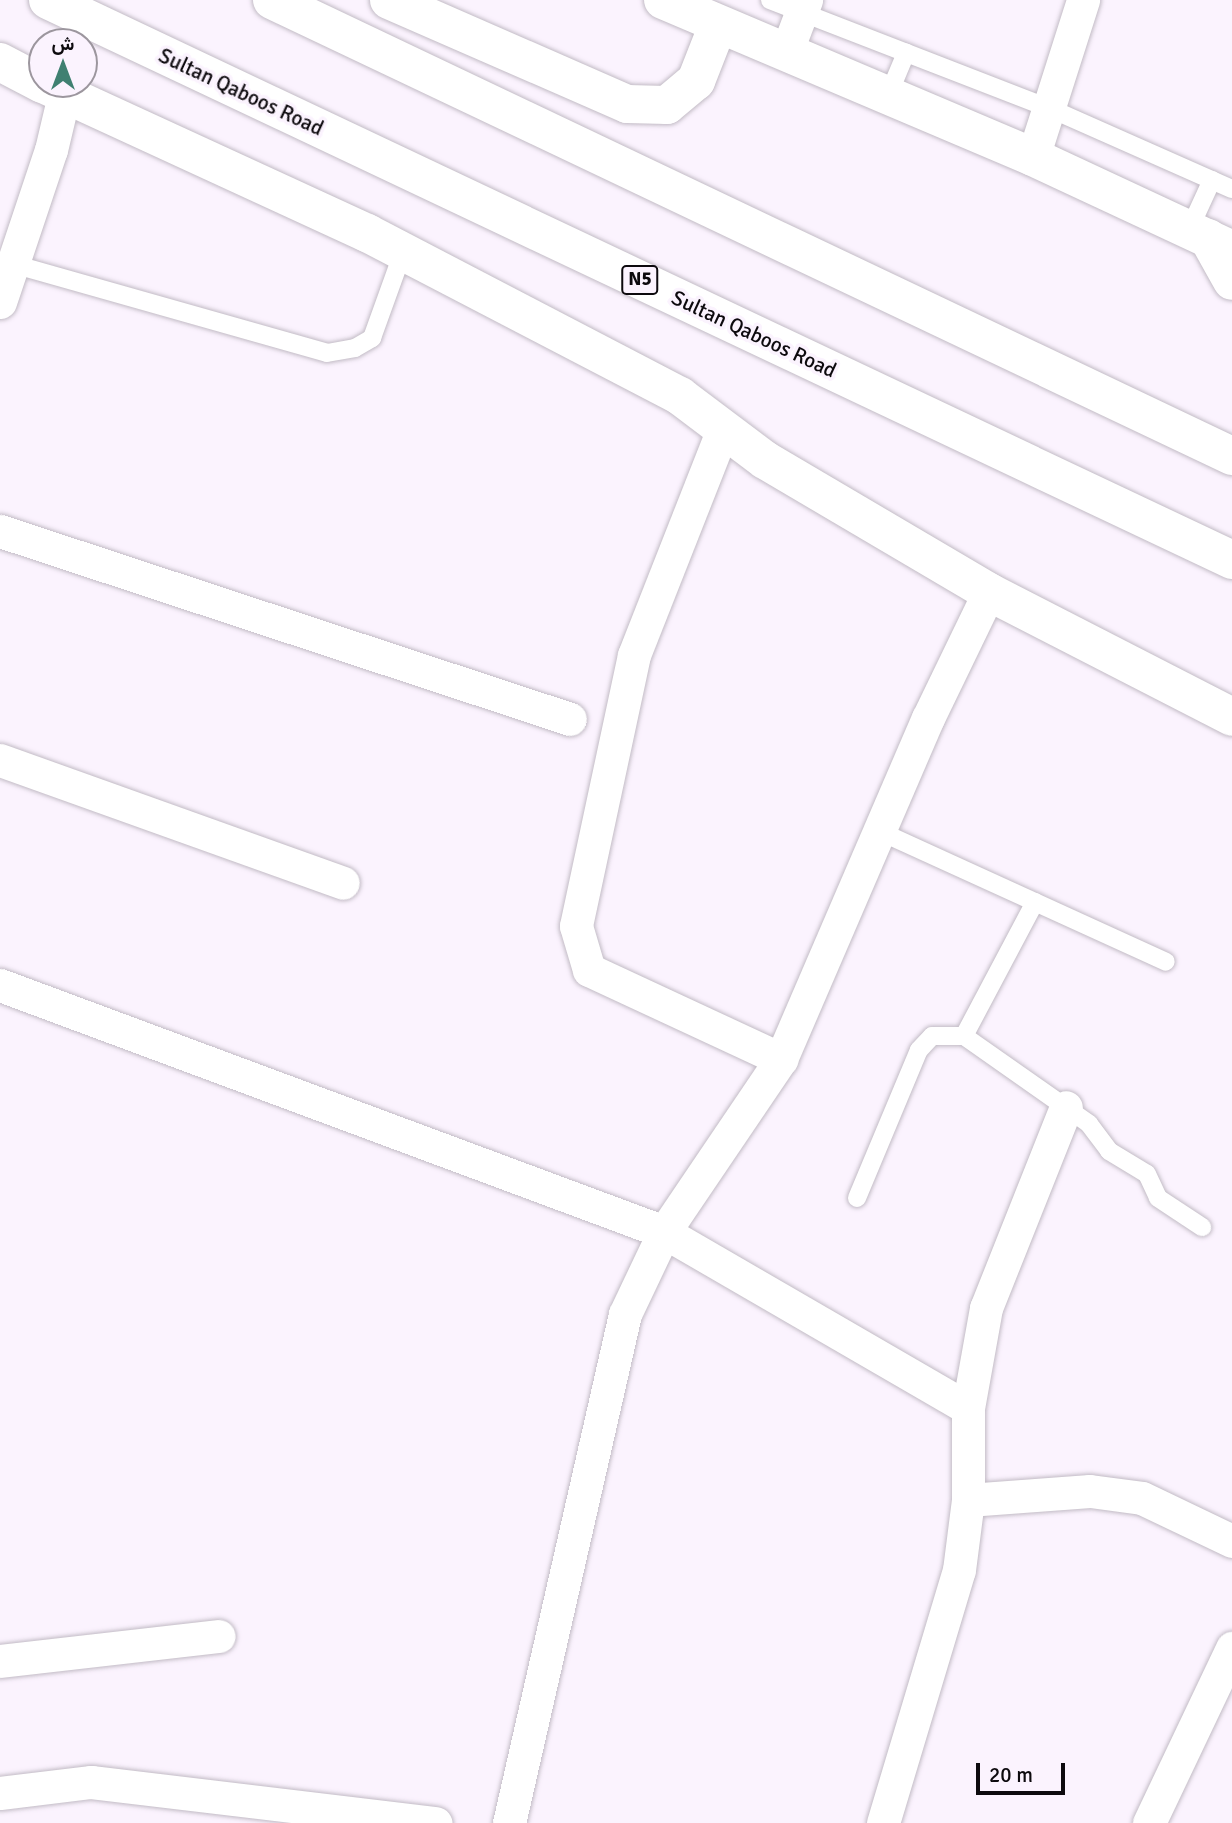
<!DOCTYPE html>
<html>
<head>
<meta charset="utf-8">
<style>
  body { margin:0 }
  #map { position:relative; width:1232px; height:1823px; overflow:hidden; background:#fbf3fe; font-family:Signika,Vazirmatn,sans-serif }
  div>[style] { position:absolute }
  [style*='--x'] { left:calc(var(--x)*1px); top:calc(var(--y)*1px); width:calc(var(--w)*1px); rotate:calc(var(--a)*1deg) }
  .roads { filter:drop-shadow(0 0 2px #c2bbc5) drop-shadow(0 0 2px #c2bbc5) }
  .lane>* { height:18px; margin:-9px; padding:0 9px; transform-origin:9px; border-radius:9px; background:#fff }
  .street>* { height:33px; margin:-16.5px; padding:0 16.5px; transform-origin:16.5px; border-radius:16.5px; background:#fff }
  .secondary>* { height:38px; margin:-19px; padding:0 19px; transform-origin:19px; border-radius:19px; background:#fff }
  .highway>* { height:38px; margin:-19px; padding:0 19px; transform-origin:19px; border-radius:19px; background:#fff }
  span { translate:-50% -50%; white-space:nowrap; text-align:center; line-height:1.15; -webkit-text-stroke:7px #fbf3fe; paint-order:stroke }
  .shield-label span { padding:2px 5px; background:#fbf3fe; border:2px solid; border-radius:5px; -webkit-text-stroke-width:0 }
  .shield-label { font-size:19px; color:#0d0a0e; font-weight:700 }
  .street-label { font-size:21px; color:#0d0a0e }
  .north { position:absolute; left:28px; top:28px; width:70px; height:70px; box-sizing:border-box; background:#fbf3fe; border:2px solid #9c969e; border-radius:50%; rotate:0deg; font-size:19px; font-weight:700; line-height:28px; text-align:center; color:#0d0a0e }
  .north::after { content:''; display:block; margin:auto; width:24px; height:32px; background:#3f8071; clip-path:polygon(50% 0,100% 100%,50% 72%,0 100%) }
  .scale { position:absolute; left:976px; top:1763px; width:89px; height:32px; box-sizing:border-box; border:4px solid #0d0a0e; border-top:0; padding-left:9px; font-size:21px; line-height:24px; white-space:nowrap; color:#0d0a0e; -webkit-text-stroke:5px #fbf3fe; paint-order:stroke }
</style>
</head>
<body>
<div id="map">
  <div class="roads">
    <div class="lane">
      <div style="--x:770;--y:0;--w:299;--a:21.2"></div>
      <div style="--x:1049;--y:108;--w:200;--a:23.9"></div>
      <div style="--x:888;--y:96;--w:47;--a:-67.3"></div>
      <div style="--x:1189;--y:230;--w:55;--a:-65.3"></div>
      <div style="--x:13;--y:264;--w:326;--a:15.8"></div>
      <div style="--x:327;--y:353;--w:28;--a:-10"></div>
      <div style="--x:355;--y:348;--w:20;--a:-30"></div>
      <div style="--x:372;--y:338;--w:91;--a:-70.2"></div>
      <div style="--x:879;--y:831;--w:315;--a:24.5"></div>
      <div style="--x:1035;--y:902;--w:152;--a:117.9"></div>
      <div style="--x:964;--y:1036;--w:153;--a:35.1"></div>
      <div style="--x:1089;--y:1124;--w:34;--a:53"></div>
      <div style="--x:1109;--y:1151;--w:44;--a:31.2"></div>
      <div style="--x:1147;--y:1174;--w:26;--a:65"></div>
      <div style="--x:1158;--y:1198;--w:53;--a:33.4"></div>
      <div style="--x:857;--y:1198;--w:160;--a:-67.3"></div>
      <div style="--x:919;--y:1050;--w:19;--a:-47"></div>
      <div style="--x:932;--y:1036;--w:32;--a:0"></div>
    </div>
    <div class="street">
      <div style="--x:786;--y:53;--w:57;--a:-69.3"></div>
      <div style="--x:1033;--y:157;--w:165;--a:-72.3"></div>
      <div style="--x:0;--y:302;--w:160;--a:-71.5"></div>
      <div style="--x:51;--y:150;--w:57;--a:-76.7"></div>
      <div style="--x:723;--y:429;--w:243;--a:111.5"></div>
      <div style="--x:634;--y:655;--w:277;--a:102.1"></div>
      <div style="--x:576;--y:926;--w:46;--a:73.5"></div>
      <div style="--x:589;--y:970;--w:212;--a:24.9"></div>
      <div style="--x:0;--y:531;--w:600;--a:18.25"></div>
      <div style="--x:0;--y:760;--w:364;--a:19.7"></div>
      <div style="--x:0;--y:985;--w:708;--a:20.4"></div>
      <div style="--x:664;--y:1232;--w:351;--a:30.1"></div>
      <div style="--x:968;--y:1500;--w:122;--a:-4.2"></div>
      <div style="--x:1090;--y:1491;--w:52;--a:7.7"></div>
      <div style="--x:1142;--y:1498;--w:100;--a:25.5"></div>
      <div style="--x:0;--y:1661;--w:220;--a:-6.5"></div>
      <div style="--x:0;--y:1793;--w:92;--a:-6.9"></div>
      <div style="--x:91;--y:1782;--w:347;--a:6.8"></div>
      <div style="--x:509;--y:1823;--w:522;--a:-77.16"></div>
      <div style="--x:625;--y:1314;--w:91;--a:-64.6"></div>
      <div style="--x:664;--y:1232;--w:209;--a:-55.9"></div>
      <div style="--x:781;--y:1059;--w:371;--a:-66.7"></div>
      <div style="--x:928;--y:718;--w:140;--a:-64.2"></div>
      <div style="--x:883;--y:1823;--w:264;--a:-73.3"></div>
      <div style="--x:959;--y:1570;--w:71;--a:-82.7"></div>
      <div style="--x:968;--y:1500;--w:92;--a:-90"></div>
      <div style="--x:968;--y:1408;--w:102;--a:-79.8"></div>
      <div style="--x:986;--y:1308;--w:216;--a:-68.3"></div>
      <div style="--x:1149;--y:1823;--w:194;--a:-64.6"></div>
    </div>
    <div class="secondary">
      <div style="--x:663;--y:0;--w:402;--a:23"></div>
      <div style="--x:1033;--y:157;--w:220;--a:25"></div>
      <div style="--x:0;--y:62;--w:47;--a:27.6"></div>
      <div style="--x:43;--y:84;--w:357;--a:24.7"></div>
      <div style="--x:367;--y:233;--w:353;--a:27.5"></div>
      <div style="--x:680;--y:396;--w:106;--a:37"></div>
      <div style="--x:765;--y:460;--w:260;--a:30.5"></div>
      <div style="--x:989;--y:592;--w:273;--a:27.2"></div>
    </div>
    <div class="highway">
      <div style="--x:48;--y:0;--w:1310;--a:25.31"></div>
      <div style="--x:272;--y:0;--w:1063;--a:25.41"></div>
      <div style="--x:389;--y:0;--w:260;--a:23.6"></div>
      <div style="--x:627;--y:104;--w:40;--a:1.4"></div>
      <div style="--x:667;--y:105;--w:38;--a:-40"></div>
      <div style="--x:696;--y:81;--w:60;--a:-68.6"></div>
      <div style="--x:1208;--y:238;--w:49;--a:60.8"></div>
    </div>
  </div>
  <div class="shield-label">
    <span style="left:640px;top:280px">N5</span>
  </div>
  <div class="street-label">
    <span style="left:241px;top:92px;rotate:25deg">Sultan Qaboos Road</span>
    <span style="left:754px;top:334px;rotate:25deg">Sultan Qaboos Road</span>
  </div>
  <div class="north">ش</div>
  <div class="scale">20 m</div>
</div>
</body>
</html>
